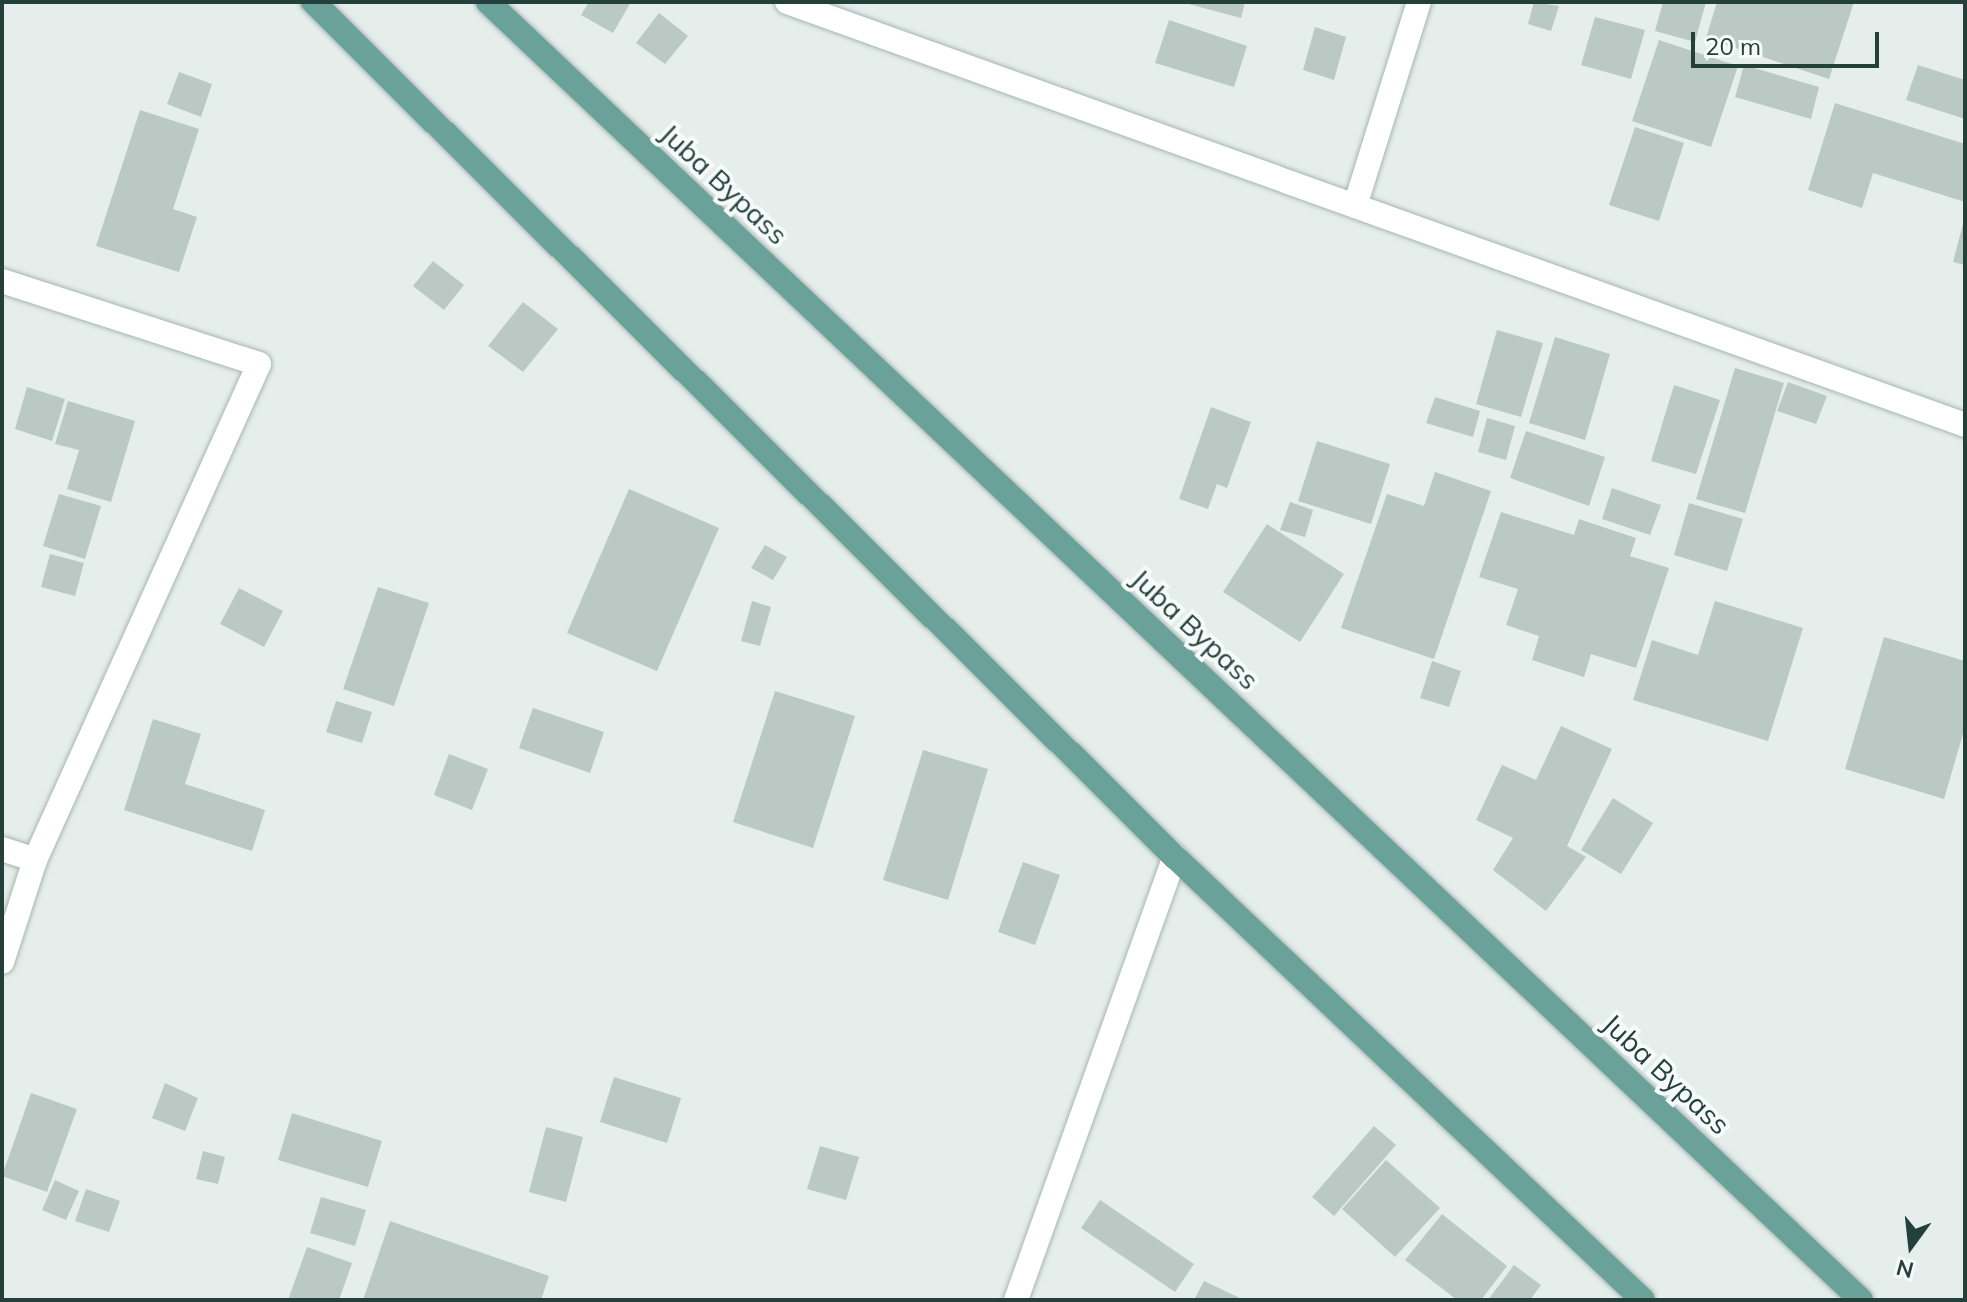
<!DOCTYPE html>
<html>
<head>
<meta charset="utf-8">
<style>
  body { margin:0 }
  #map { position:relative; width:1967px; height:1302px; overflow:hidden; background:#e5eeeb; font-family:Mulish,sans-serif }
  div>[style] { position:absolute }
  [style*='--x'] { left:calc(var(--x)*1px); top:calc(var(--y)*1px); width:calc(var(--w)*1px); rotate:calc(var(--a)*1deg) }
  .building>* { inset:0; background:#bac9c4 }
  .roads { filter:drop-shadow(0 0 2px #a7b6b3) drop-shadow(0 0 2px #a7b6b3) }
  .minor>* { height:24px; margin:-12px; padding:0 12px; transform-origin:12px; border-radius:12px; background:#fff }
  .major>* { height:24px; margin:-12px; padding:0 12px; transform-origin:12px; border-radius:12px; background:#6aa29a }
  span { translate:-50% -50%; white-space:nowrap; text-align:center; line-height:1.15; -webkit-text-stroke:8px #f6faf8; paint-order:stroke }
  .street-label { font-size:28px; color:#24403b }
  .frame { position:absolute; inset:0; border:4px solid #24403b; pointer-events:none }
  .north { position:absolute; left:1871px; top:1206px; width:80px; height:80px; -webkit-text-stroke:6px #f6faf8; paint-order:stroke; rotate:195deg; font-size:22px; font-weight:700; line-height:32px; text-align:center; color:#24403b }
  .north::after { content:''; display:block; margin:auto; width:28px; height:36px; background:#24403b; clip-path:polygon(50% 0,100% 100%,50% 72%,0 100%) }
  .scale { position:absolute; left:1691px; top:32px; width:188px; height:36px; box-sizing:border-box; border:4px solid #24403b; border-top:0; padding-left:10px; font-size:24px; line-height:28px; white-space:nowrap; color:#24403b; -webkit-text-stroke:6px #f6faf8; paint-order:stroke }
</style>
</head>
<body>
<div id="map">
  <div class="building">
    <div style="clip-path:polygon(589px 2px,631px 2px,613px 33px,581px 15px)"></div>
    <div style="clip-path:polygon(1181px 2px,1245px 2px,1241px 18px)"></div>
    <div style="clip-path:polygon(1534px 2px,1559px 6px,1551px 31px,1528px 24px)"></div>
    <div style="clip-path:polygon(1663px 2px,1706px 2px,1695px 42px,1655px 31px)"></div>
    <div style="clip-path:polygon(1717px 2px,1854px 2px,1829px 79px,1706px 38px)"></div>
    <div style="clip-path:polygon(659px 13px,688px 36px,665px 64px,636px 43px)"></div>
    <div style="clip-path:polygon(1595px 17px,1645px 30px,1631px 79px,1581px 65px)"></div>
    <div style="clip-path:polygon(1169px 20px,1247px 46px,1234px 87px,1155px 63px)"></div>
    <div style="clip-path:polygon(1315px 27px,1346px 37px,1334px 80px,1303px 70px)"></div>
    <div style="clip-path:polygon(1659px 40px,1738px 66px,1711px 147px,1632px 121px)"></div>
    <div style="clip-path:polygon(1744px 65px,1819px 87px,1811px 119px,1735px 97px)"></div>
    <div style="clip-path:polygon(1918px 65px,1965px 80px,1965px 119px,1906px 100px)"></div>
    <div style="clip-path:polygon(179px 72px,212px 84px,201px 117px,167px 104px)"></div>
    <div style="clip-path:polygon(1835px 103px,1965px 144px,1965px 202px,1873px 173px,1862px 208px,1808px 190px)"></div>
    <div style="clip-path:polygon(140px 110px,199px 129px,173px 209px,197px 217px,179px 272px,96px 246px)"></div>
    <div style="clip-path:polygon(1635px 127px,1684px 143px,1659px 221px,1609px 205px)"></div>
    <div style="clip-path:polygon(1964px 220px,1965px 220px,1965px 265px,1953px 262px)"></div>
    <div style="clip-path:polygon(433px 261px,464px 285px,444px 310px,413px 286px)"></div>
    <div style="clip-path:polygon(523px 302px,558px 329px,523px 372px,488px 346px)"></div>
    <div style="clip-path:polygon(1497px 330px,1543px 343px,1521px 417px,1476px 404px)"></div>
    <div style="clip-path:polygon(1555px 337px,1610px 354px,1585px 440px,1529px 423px)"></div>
    <div style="clip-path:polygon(1735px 368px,1784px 383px,1745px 513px,1696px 499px)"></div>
    <div style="clip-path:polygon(1788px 382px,1827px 396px,1816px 424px,1777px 411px)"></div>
    <div style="clip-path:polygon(1674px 385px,1720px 400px,1696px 474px,1651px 461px)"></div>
    <div style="clip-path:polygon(27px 387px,65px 399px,52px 441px,15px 429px)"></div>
    <div style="clip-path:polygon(1435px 397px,1480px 411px,1473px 437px,1426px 423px)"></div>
    <div style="clip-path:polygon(68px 401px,135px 421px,111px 502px,67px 489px,79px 450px,55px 444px)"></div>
    <div style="clip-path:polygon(1211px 407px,1251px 422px,1227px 488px,1217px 484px,1208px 509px,1179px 499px)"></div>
    <div style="clip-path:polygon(1487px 418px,1515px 426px,1506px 460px,1478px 452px)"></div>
    <div style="clip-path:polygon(1526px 431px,1605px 457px,1589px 506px,1510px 478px)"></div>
    <div style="clip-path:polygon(1317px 441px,1390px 464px,1371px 524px,1298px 501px)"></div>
    <div style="clip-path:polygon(1435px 472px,1491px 491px,1434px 659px,1341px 628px,1387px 494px,1424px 506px)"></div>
    <div style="clip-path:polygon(1612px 488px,1661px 505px,1650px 535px,1602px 519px)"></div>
    <div style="clip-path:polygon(629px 489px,719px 528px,657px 671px,567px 633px)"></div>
    <div style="clip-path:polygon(59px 494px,101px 506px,85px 559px,43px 546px)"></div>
    <div style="clip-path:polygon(1290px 502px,1313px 510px,1305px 537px,1280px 530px)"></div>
    <div style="clip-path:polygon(1689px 503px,1743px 519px,1727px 571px,1674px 555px)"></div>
    <div style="clip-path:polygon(1501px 512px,1574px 535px,1579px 519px,1636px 538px,1630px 556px,1669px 568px,1636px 668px,1591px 654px,1584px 677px,1532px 660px,1539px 636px,1506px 625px,1518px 589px,1479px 577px)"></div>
    <div style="clip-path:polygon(1267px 524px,1344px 574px,1300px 642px,1223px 592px)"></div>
    <div style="clip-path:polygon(765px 545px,787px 557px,773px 580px,751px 568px)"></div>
    <div style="clip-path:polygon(50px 554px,84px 563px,75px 596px,41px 587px)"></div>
    <div style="clip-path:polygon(378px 587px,429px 603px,394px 706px,343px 689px)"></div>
    <div style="clip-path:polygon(239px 588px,283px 611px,264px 647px,220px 624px)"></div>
    <div style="clip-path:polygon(752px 601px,771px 607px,760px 646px,741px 641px)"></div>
    <div style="clip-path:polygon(1715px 601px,1803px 628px,1768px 741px,1633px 700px,1652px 640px,1698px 655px)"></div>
    <div style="clip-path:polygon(1884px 637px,1965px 661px,1965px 727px,1944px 799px,1845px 769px)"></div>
    <div style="clip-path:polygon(1432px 661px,1461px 671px,1449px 707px,1420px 698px)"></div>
    <div style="clip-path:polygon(775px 691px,855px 716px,813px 848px,733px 822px)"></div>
    <div style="clip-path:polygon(336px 701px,372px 712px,362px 743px,326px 732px)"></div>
    <div style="clip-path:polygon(533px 708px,604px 732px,590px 773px,519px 748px)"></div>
    <div style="clip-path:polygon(153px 719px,201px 734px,185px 784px,265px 810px,252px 851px,124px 810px)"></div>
    <div style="clip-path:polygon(1561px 726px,1612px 749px,1567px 846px,1586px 857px,1546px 911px,1493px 870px,1513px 838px,1476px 820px,1502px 765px,1536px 780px)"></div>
    <div style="clip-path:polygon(923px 750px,988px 769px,948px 900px,883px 880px)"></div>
    <div style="clip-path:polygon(449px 754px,488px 769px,472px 810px,434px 795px)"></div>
    <div style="clip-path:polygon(1613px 798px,1653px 823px,1621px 874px,1581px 850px)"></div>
    <div style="clip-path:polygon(1023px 862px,1060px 875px,1035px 945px,998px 932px)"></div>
    <div style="clip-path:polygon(614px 1077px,681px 1098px,667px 1143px,600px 1122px)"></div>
    <div style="clip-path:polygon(165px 1083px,198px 1098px,185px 1131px,152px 1118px)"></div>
    <div style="clip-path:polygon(31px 1093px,77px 1109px,47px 1192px,2px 1176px)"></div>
    <div style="clip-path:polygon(292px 1113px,382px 1141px,368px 1187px,278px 1160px)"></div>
    <div style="clip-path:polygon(1374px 1126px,1396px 1145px,1334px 1216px,1312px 1197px)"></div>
    <div style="clip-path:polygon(546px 1127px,583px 1137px,566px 1202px,529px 1192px)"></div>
    <div style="clip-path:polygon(820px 1146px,859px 1157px,846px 1200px,807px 1189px)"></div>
    <div style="clip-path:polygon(203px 1151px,225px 1157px,218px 1184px,196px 1179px)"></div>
    <div style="clip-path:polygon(1386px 1160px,1440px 1208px,1395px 1257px,1342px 1209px)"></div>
    <div style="clip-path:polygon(55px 1180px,79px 1191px,66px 1220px,42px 1210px)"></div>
    <div style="clip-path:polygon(86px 1189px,120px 1201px,109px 1232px,75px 1221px)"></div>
    <div style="clip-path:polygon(321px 1197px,366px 1210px,355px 1246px,310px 1233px)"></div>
    <div style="clip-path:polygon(1100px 1200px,1194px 1264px,1175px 1292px,1081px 1228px)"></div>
    <div style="clip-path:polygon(1442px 1214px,1507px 1266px,1481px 1300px,1457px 1300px,1405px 1260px)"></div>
    <div style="clip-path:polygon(390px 1221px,549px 1276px,541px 1300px,363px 1300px)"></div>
    <div style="clip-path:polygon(307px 1247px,352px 1263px,339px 1300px,288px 1300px)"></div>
    <div style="clip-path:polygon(1514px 1265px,1541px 1285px,1530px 1300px,1488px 1300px)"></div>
    <div style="clip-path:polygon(1204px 1281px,1244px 1300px,1194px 1300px)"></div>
  </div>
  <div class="roads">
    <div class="minor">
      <div style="--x:787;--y:2;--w:1252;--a:19.75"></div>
      <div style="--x:1355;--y:206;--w:214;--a:-72.6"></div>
      <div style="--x:2;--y:281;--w:270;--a:17.9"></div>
      <div style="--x:259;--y:364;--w:544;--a:114.3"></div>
      <div style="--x:35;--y:860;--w:107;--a:107.9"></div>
      <div style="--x:2;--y:849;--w:35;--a:18"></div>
      <div style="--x:1016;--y:1300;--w:471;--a:-70.3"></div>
    </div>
    <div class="major">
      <div style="--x:313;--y:2;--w:1214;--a:44.77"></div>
      <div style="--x:1175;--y:857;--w:644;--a:43.43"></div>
      <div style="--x:488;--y:2;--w:1889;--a:43.39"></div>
    </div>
  </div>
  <div class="street-label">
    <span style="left:724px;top:184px;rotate:43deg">Juba Bypass</span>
    <span style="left:1195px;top:629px;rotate:43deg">Juba Bypass</span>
    <span style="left:1666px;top:1074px;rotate:43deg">Juba Bypass</span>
  </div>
  <div class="frame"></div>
  <div class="north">N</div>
  <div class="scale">20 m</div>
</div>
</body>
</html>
